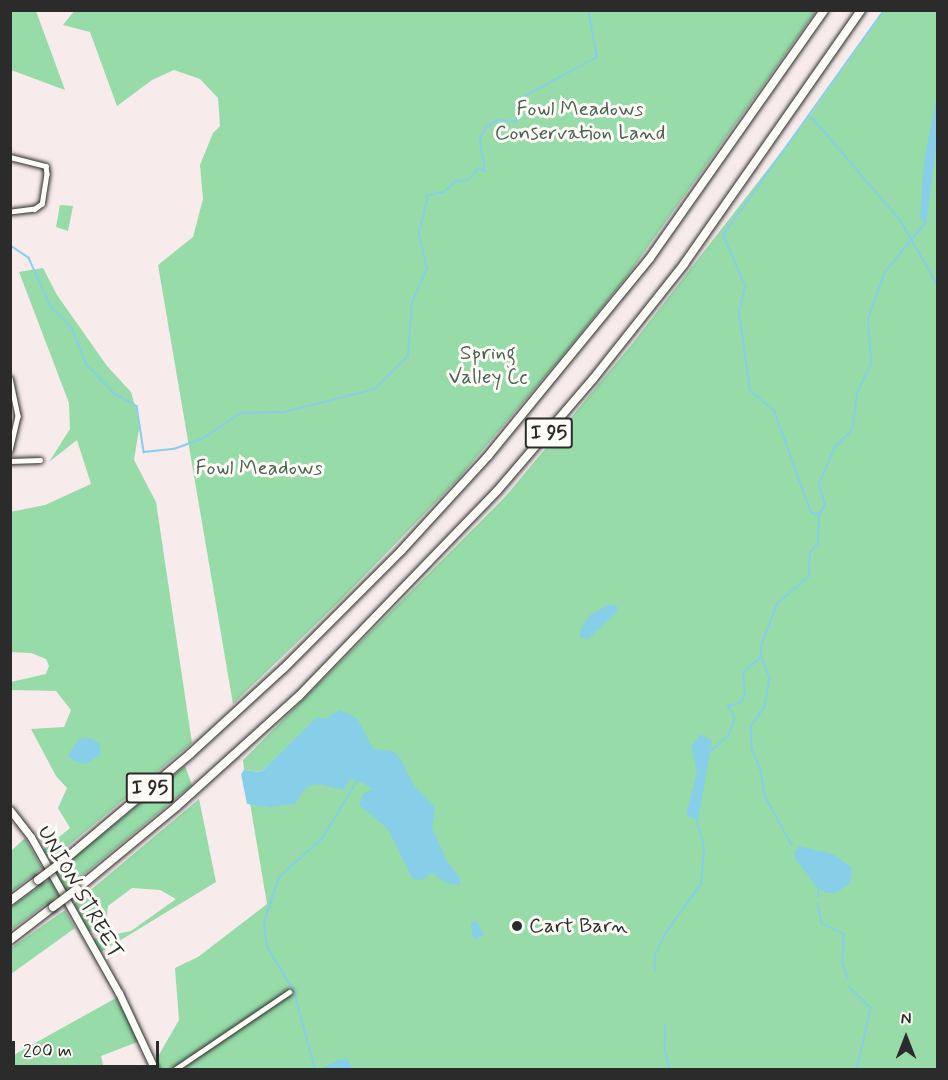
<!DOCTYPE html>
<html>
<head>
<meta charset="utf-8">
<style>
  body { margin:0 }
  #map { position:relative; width:948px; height:1080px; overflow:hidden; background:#f7ebeb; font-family:Mynerve,sans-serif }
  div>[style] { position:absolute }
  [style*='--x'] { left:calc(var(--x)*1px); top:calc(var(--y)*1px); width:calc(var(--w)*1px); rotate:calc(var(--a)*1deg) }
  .green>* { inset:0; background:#96dba8 }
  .water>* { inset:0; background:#87cfe8 }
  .stream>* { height:1.5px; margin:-0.75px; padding:0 0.75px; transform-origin:0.75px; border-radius:0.75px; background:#87cfe8 }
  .roads { filter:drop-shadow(0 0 2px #2b2b2b) drop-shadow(0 0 2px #2b2b2b) }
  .street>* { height:4.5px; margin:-2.25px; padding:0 2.25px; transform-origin:2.25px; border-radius:2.25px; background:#fdfcf7 }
  .secondary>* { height:7px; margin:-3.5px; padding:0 3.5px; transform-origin:3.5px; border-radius:3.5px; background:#fdfcf7 }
  .highway>* { height:8px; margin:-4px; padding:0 4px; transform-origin:4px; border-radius:4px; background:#fdfcf7 }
  .bridges { filter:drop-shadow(0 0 2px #2b2b2b) drop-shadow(0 0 2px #2b2b2b) }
  .highway-bridge>* { height:8px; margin:-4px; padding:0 4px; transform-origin:4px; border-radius:4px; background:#fdfcf7 }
  .dots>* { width:16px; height:16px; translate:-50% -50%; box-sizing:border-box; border:3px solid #fdfcf7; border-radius:50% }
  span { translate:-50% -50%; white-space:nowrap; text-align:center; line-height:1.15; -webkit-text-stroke:6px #fdfcf7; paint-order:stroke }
  .shield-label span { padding:2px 4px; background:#fdfcf7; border:2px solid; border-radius:4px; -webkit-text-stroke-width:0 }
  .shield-label { font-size:20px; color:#2b2b2b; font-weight:700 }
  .park-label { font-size:21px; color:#4b6050 }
  .street-label { font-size:21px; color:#2b2b2b }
  .poi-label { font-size:21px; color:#2b2b2b }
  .left { translate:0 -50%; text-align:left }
  .frame { position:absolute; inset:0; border:12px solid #2b2b2b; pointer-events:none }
  .north { position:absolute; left:876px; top:1008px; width:60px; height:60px; -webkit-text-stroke:4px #fdfcf7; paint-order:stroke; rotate:0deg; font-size:16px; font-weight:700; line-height:24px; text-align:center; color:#2b2b2b }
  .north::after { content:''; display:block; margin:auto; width:21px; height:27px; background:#2b2b2b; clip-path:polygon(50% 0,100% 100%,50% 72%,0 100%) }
  .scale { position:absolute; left:12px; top:1041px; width:147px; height:27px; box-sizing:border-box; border:3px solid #2b2b2b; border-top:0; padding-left:8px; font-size:18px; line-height:21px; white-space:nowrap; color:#2b2b2b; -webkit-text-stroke:4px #fdfcf7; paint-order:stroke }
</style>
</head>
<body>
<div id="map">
  <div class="green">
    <div style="clip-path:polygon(11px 10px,36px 11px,65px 90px,11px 70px)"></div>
    <div style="clip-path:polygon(75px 10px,816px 10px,816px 11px,625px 279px,559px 360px,459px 478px,340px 601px,233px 704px,158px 265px,193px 237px,203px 199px,200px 165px,213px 133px,220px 126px,218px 98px,200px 79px,174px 70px,152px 80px,117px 106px,90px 32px,63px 25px)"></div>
    <div style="clip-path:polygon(884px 11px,937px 11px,937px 1069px,161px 1070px,156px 1060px,179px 1020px,175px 968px,198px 957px,267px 904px,250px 803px,268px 807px,317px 718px,261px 772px,244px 770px,243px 760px,505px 497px,632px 344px,810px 115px)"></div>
    <div style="clip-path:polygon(60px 205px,73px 206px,68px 231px,56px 227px)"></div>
    <div style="clip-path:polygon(43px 268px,57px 295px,107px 366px,131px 392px,140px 423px,134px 460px,156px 502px,192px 743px,50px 861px,43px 850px,70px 828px,58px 808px,67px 788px,56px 776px,31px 729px,64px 727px,71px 710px,56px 691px,11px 690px,11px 682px,46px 674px,49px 666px,46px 659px,31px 653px,11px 652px,10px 512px,45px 505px,91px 484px,77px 440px,49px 462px,70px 429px,69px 403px,19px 272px)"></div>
    <div style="clip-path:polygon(185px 766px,192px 785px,65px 890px,55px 873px)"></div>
    <div style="clip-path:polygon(199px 799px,216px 882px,101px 952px,93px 939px,131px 931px,176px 899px,160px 890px,132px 888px,108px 906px,105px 928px,89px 932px,74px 904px)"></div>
    <div style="clip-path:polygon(25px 838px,42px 868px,11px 892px,11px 851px)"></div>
    <div style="clip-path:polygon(50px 879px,58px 895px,11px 930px,11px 907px)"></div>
    <div style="clip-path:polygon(65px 910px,75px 928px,11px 974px,11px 948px)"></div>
    <div style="clip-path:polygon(116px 998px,140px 1041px,101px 1056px,104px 1069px,11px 1069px,10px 1057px)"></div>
  </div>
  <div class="water">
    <div style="clip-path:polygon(937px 96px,937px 142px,926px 224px,920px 218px,924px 161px)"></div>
    <div style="clip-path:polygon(610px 604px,618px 607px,616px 613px,588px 639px,580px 637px,580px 630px,590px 615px)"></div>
    <div style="clip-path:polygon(340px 710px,357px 718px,373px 749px,392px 751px,400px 758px,414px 786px,435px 807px,432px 828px,447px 861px,460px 878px,460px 885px,448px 884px,432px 873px,420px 881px,412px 878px,388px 829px,359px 805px,363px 794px,372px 789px,362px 782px,350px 779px,344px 790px,318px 784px,306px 787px,295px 804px,268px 807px,247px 804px,241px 774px,244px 770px,261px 772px,317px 717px,325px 719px)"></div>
    <div style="clip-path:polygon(701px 734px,712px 741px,698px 821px,687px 816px,687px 810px,697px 772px,691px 746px)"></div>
    <div style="clip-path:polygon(91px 738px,99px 743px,101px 754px,86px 764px,73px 761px,68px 755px,79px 739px)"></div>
    <div style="clip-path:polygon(799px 846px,833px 854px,852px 868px,850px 883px,836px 893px,826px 893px,816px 886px,796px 859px,794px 852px)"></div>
    <div style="clip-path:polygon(477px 922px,484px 935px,474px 940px,470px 923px)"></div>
    <div style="clip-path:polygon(340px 1059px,348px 1060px,352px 1068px,321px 1069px)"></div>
  </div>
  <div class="stream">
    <div style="--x:811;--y:116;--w:138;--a:49.4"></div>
    <div style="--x:901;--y:221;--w:74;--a:60"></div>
    <div style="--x:10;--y:245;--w:23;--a:34"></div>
    <div style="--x:29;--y:258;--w:54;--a:65.8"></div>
    <div style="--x:51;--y:307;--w:30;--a:45"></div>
    <div style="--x:72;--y:328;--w:40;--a:68"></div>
    <div style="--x:87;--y:365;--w:40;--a:46"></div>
    <div style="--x:115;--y:394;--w:25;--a:29"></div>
    <div style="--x:137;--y:406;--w:47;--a:81.3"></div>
    <div style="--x:144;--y:452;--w:30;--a:-6"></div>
    <div style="--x:174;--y:449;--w:30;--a:-20"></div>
    <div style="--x:202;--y:439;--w:47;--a:-33.7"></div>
    <div style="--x:241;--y:413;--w:43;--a:-1.3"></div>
    <div style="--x:284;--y:412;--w:94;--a:-14.2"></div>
    <div style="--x:375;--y:389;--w:47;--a:-45"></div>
    <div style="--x:408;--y:356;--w:54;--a:-85.8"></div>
    <div style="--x:412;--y:302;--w:36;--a:-66"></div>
    <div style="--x:427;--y:269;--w:36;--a:-103"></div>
    <div style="--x:419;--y:234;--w:40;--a:-77"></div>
    <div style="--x:428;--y:195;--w:16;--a:-11"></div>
    <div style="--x:444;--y:192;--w:16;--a:-43"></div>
    <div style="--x:456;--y:181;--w:12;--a:-5"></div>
    <div style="--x:468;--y:180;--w:16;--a:-47"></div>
    <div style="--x:479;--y:168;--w:7;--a:27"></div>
    <div style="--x:485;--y:171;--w:33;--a:-99"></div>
    <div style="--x:480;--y:138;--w:13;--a:-61"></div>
    <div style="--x:486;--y:127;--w:14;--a:-30"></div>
    <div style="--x:498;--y:120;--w:18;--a:6"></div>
    <div style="--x:516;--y:122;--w:21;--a:-90"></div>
    <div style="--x:516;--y:101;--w:92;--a:-28.5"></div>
    <div style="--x:597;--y:57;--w:48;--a:-100.8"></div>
    <div style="--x:818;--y:515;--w:7;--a:-164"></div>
    <div style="--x:811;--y:513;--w:109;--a:-109.9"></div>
    <div style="--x:774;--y:411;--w:31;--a:-140"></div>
    <div style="--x:750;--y:391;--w:79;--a:-98"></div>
    <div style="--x:739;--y:313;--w:28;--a:-77"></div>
    <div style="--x:745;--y:286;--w:56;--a:-113.3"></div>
    <div style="--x:723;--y:235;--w:277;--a:-54.4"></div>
    <div style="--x:762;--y:658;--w:22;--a:68"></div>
    <div style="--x:770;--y:678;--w:29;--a:100"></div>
    <div style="--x:765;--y:707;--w:24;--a:125"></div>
    <div style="--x:751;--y:727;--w:21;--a:87"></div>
    <div style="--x:752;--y:748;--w:24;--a:68"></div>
    <div style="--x:761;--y:770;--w:26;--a:81"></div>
    <div style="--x:765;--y:796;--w:56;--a:61.1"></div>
    <div style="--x:710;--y:752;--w:24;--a:-42"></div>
    <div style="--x:728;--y:736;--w:18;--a:-68"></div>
    <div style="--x:735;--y:719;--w:15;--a:-118"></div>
    <div style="--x:728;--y:706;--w:12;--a:-14"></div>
    <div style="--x:740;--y:703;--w:9;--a:-58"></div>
    <div style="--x:745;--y:695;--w:22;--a:-95"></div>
    <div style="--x:743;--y:673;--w:24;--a:-42"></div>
    <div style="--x:761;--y:657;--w:11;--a:-90"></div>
    <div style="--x:761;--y:646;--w:45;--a:-69.1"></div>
    <div style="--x:777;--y:604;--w:43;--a:-41.2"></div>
    <div style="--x:809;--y:576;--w:23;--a:-88"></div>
    <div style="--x:810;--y:553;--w:13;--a:-51"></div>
    <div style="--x:818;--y:543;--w:28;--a:-88"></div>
    <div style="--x:819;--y:515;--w:12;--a:-59"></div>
    <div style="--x:825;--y:505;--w:22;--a:-106"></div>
    <div style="--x:819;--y:484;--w:40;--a:-66.6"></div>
    <div style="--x:835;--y:447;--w:24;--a:-45"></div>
    <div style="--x:852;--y:430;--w:37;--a:-82"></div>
    <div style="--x:857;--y:393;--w:32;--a:-64"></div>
    <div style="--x:871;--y:364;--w:45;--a:-93.8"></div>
    <div style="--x:868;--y:319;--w:50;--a:-70.1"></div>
    <div style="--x:885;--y:272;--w:63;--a:-50.8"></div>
    <div style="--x:818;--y:897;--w:11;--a:-85"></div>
    <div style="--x:818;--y:904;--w:19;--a:78"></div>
    <div style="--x:822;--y:923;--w:25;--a:27"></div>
    <div style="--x:844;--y:934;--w:30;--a:92"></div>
    <div style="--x:843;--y:964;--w:14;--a:69"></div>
    <div style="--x:655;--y:970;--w:13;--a:-94"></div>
    <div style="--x:654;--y:957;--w:25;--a:-64"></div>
    <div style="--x:665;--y:934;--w:62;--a:-54.2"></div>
    <div style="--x:701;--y:884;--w:36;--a:-85"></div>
    <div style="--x:704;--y:848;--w:30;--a:-105"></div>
    <div style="--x:849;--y:986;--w:31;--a:45"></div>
    <div style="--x:871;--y:1008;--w:64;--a:102.7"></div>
    <div style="--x:666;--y:1024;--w:24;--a:92"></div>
    <div style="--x:665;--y:1048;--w:23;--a:77"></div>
    <div style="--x:315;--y:1070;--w:81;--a:-105.1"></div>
    <div style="--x:294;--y:992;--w:52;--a:-121"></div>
    <div style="--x:267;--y:947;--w:25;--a:-97"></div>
    <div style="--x:264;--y:922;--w:47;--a:-71.6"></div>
    <div style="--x:279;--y:877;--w:57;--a:-41.5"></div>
    <div style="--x:322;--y:839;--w:68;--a:-58.9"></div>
  </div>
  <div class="roads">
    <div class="street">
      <div style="--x:10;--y:157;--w:37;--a:14"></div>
      <div style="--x:46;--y:166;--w:8;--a:83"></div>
      <div style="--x:47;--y:174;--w:30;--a:99"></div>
      <div style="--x:42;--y:204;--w:9;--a:144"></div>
      <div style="--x:35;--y:209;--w:25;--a:173"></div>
      <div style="--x:10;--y:378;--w:39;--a:78"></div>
      <div style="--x:18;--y:416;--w:36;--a:103"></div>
      <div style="--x:10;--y:461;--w:30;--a:-2"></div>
      <div style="--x:174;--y:1070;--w:139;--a:-34.1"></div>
    </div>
    <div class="secondary">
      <div style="--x:10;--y:810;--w:34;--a:52"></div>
      <div style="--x:31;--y:837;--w:179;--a:60.6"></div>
      <div style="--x:119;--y:993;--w:85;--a:64.9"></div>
    </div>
    <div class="highway">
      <div style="--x:63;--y:861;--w:166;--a:-40.1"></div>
      <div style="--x:190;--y:754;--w:127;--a:-42.5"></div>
      <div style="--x:284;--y:668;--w:165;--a:-45"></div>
      <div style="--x:401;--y:551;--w:129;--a:-47.5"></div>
      <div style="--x:488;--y:456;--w:256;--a:-50.7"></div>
      <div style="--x:650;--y:258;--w:303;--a:-54.9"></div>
      <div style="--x:77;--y:889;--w:129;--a:-39.6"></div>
      <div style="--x:176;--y:807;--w:166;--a:-42.1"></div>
      <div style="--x:299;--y:696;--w:285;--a:-46"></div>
      <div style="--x:497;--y:491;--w:148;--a:-49.4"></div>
      <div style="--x:593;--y:379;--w:147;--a:-51.6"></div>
      <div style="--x:684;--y:264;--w:310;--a:-55.1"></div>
      <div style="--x:10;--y:901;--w:35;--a:-37"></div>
      <div style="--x:10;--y:940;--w:54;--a:-37.5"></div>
    </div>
  </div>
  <div class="bridges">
    <div class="highway-bridge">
      <div style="--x:38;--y:880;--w:31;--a:-37"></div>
      <div style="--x:53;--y:907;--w:30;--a:-37"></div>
    </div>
  </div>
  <div class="dots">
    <div style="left:517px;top:926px;background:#2b2b2b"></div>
  </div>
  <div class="shield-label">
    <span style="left:549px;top:433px">I 95</span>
    <span style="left:150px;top:788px">I 95</span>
  </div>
  <div class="park-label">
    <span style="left:580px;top:121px">Fowl Meadows<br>Conservation Land</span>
    <span style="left:488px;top:365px">Spring<br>Valley Cc</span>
    <span style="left:259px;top:468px">Fowl Meadows</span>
  </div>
  <div class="street-label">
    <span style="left:80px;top:892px;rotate:60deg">UNION STREET</span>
  </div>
  <div class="poi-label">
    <span class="left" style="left:529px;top:926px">Cart Barn</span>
  </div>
  <div class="frame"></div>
  <div class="north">N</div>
  <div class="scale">200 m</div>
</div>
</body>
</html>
